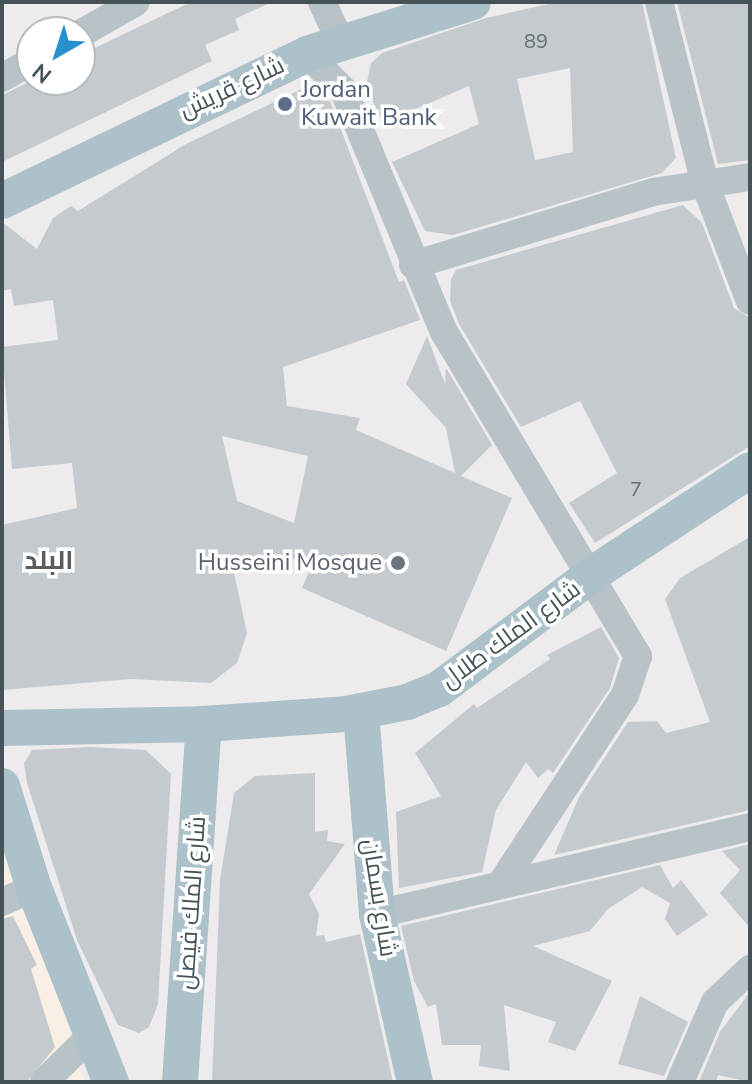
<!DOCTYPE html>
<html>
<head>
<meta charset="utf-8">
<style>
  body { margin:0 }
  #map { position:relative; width:752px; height:1084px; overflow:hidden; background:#eeebec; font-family:"Nunito Sans",Cairo,sans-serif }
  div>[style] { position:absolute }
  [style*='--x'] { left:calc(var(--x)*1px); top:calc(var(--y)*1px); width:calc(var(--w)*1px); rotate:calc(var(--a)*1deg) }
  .commercial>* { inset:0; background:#f9efe4 }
  .building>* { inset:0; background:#c5cace }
  .minor>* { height:28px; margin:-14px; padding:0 14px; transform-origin:14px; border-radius:14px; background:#b7c3c7 }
  .major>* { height:36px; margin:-18px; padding:0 18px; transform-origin:18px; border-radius:18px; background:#acc1c9 }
  .dots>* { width:22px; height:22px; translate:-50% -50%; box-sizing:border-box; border:4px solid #fff; border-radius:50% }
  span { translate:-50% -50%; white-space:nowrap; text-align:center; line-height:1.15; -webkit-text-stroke:7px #fff; paint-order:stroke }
  .number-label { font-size:20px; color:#657075 }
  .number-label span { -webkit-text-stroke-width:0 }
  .street-label { font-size:24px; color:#455257 }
  .service-label { font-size:24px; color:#4e5e75 }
  .left { translate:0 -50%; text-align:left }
  .worship-label { font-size:24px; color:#5b616d }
  .right { translate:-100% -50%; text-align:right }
  .neighbourhood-label { font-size:26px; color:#595d60; font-weight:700 }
  .frame { position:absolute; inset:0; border:4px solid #455257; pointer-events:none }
  .north { position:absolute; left:16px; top:16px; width:80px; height:80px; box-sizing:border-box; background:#fff; border:2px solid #b5babc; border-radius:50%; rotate:219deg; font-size:22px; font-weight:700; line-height:32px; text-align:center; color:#455257 }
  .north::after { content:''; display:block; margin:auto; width:28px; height:36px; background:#2592ce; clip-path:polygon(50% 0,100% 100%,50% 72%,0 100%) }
</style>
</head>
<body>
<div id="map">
  <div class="commercial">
    <div style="clip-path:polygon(2px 806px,85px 1082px,2px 1082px)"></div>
  </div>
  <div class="building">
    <div style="clip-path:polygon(191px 2px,272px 2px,235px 19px,239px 30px,205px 45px,212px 61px,2px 162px,2px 95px,33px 80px,80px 80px,80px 55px)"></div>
    <div style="clip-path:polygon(evenodd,558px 2px,642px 2px,676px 158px,662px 173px,453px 235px,425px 231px,392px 162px,479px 124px,469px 86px,383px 123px,366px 87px,371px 63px,382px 53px,486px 18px,558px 2px,570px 68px,573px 152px,535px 160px,517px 79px,570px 68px)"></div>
    <div style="clip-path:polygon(677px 2px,750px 2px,750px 160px,718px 164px)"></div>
    <div style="clip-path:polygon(evenodd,306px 87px,330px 101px,399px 282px,404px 280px,420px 320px,283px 367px,287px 406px,360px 418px,356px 430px,455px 473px,446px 428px,406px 384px,427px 336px,445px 384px,446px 368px,492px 445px,461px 476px,512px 498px,446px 651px,302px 588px,311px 567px,288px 556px,232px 563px,247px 633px,237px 663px,211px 683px,131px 679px,2px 690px,2px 525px,77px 508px,72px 463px,12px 469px,2px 347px,58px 340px,53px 300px,14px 306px,11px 289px,2px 291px,2px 222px,37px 249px,53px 218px,71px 206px,78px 211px,186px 144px,306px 87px,222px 436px,308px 456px,294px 523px,237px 501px,222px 436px)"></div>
    <div style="clip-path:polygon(683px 205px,702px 223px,734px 308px,750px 318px,750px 446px,595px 543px,569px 503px,617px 473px,580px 401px,521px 427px,459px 324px,450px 301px,451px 279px,456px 270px)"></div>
    <div style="clip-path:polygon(750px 537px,750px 810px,554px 855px,579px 797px,628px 722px,657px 721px,666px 733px,710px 722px,665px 599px,680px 578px)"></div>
    <div style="clip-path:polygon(601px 627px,619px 658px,610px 688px,553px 773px,548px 769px,538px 778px,526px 762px,496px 810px,482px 872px,399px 888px,396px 812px,441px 796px,415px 753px,474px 704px,477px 708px,550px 659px,547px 655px)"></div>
    <div style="clip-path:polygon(91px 747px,146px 750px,171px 774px,158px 1004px,149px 1027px,139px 1033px,118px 1025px,77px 940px,27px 783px,24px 763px,32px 750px)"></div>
    <div style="clip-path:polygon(315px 773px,315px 832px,328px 830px,327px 841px,345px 844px,309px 894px,319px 914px,316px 936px,324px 935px,326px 942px,360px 934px,393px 1082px,212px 1082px,220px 880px,234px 793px,255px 776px)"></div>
    <div style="clip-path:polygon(750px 844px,750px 928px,720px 893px,740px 870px,722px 851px)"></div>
    <div style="clip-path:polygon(660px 865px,673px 888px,681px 880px,708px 915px,677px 936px,665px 919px,670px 903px,642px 887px,608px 909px,590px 931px,533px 946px,612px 981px,575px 1051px,548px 1042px,556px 1022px,504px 1005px,510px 1071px,479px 1066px,481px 1045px,442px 1045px,436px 1004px,428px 1007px,414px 981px,401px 926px)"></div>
    <div style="clip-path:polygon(13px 916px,37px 965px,31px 969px,55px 1047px,27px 1082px,2px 1082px,2px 919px)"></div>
    <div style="clip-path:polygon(750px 992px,750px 1082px,718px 1075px,716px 1082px,699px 1082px,720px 1032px)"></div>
    <div style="clip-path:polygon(640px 996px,688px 1022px,664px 1076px,618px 1064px)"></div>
  </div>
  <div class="minor">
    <div style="--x:322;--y:2;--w:45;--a:65.1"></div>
    <div style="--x:659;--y:2;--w:188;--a:75.8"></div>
    <div style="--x:705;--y:184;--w:125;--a:69"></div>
    <div style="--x:80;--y:34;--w:64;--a:-29.7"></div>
    <div style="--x:307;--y:54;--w:52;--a:45"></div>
    <div style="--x:344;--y:91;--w:261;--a:67.5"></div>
    <div style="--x:444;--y:332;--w:378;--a:59.1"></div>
    <div style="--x:638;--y:656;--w:41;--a:108.4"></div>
    <div style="--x:625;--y:695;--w:227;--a:123.3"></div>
    <div style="--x:2;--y:78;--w:34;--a:-30"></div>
    <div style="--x:413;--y:265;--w:251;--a:-16.9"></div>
    <div style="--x:653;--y:192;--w:98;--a:-8.8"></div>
    <div style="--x:2;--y:902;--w:35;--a:-24"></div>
    <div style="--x:377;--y:914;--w:383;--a:-13.1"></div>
    <div style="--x:44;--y:1082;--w:64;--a:-44.4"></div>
    <div style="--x:680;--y:1082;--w:87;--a:-66.4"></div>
    <div style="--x:715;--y:1002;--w:48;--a:-43.3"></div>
  </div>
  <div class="major">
    <div style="--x:2;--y:201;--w:339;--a:-25.7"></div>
    <div style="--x:307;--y:54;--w:174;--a:-17.4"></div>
    <div style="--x:361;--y:711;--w:204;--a:85.5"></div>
    <div style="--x:377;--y:914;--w:172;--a:77.3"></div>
    <div style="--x:2;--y:728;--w:202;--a:-1.1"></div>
    <div style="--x:204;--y:724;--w:142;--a:-4"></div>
    <div style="--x:346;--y:714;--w:62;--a:-11.1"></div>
    <div style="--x:407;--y:702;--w:35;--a:-22"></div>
    <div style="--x:439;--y:689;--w:194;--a:-36.8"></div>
    <div style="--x:594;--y:573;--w:187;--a:-33.4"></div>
    <div style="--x:2;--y:786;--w:107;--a:72.6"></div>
    <div style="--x:34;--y:888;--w:209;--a:68.4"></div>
    <div style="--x:180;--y:1082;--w:359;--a:-86.2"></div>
  </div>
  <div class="dots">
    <div style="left:285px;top:104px;background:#5c6f8a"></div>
    <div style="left:398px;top:563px;background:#6b7280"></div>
  </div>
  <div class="number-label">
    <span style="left:536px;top:41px">89</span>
    <span style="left:636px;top:489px">7</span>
  </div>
  <div class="street-label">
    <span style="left:232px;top:88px;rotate:-25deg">شارع قريش</span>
    <span style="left:511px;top:635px;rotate:-36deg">شارع الملك طلال</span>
    <span style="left:379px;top:898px;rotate:81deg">شارع بسمان</span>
    <span style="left:192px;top:903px;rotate:-86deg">شارع الملك فيصل</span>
  </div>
  <div class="service-label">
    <span class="left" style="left:301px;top:104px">Jordan<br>Kuwait Bank</span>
  </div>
  <div class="worship-label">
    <span class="right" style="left:382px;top:563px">Husseini Mosque</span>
  </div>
  <div class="neighbourhood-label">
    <span style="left:49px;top:561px">البلد</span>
  </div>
  <div class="frame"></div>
  <div class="north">N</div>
</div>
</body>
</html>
